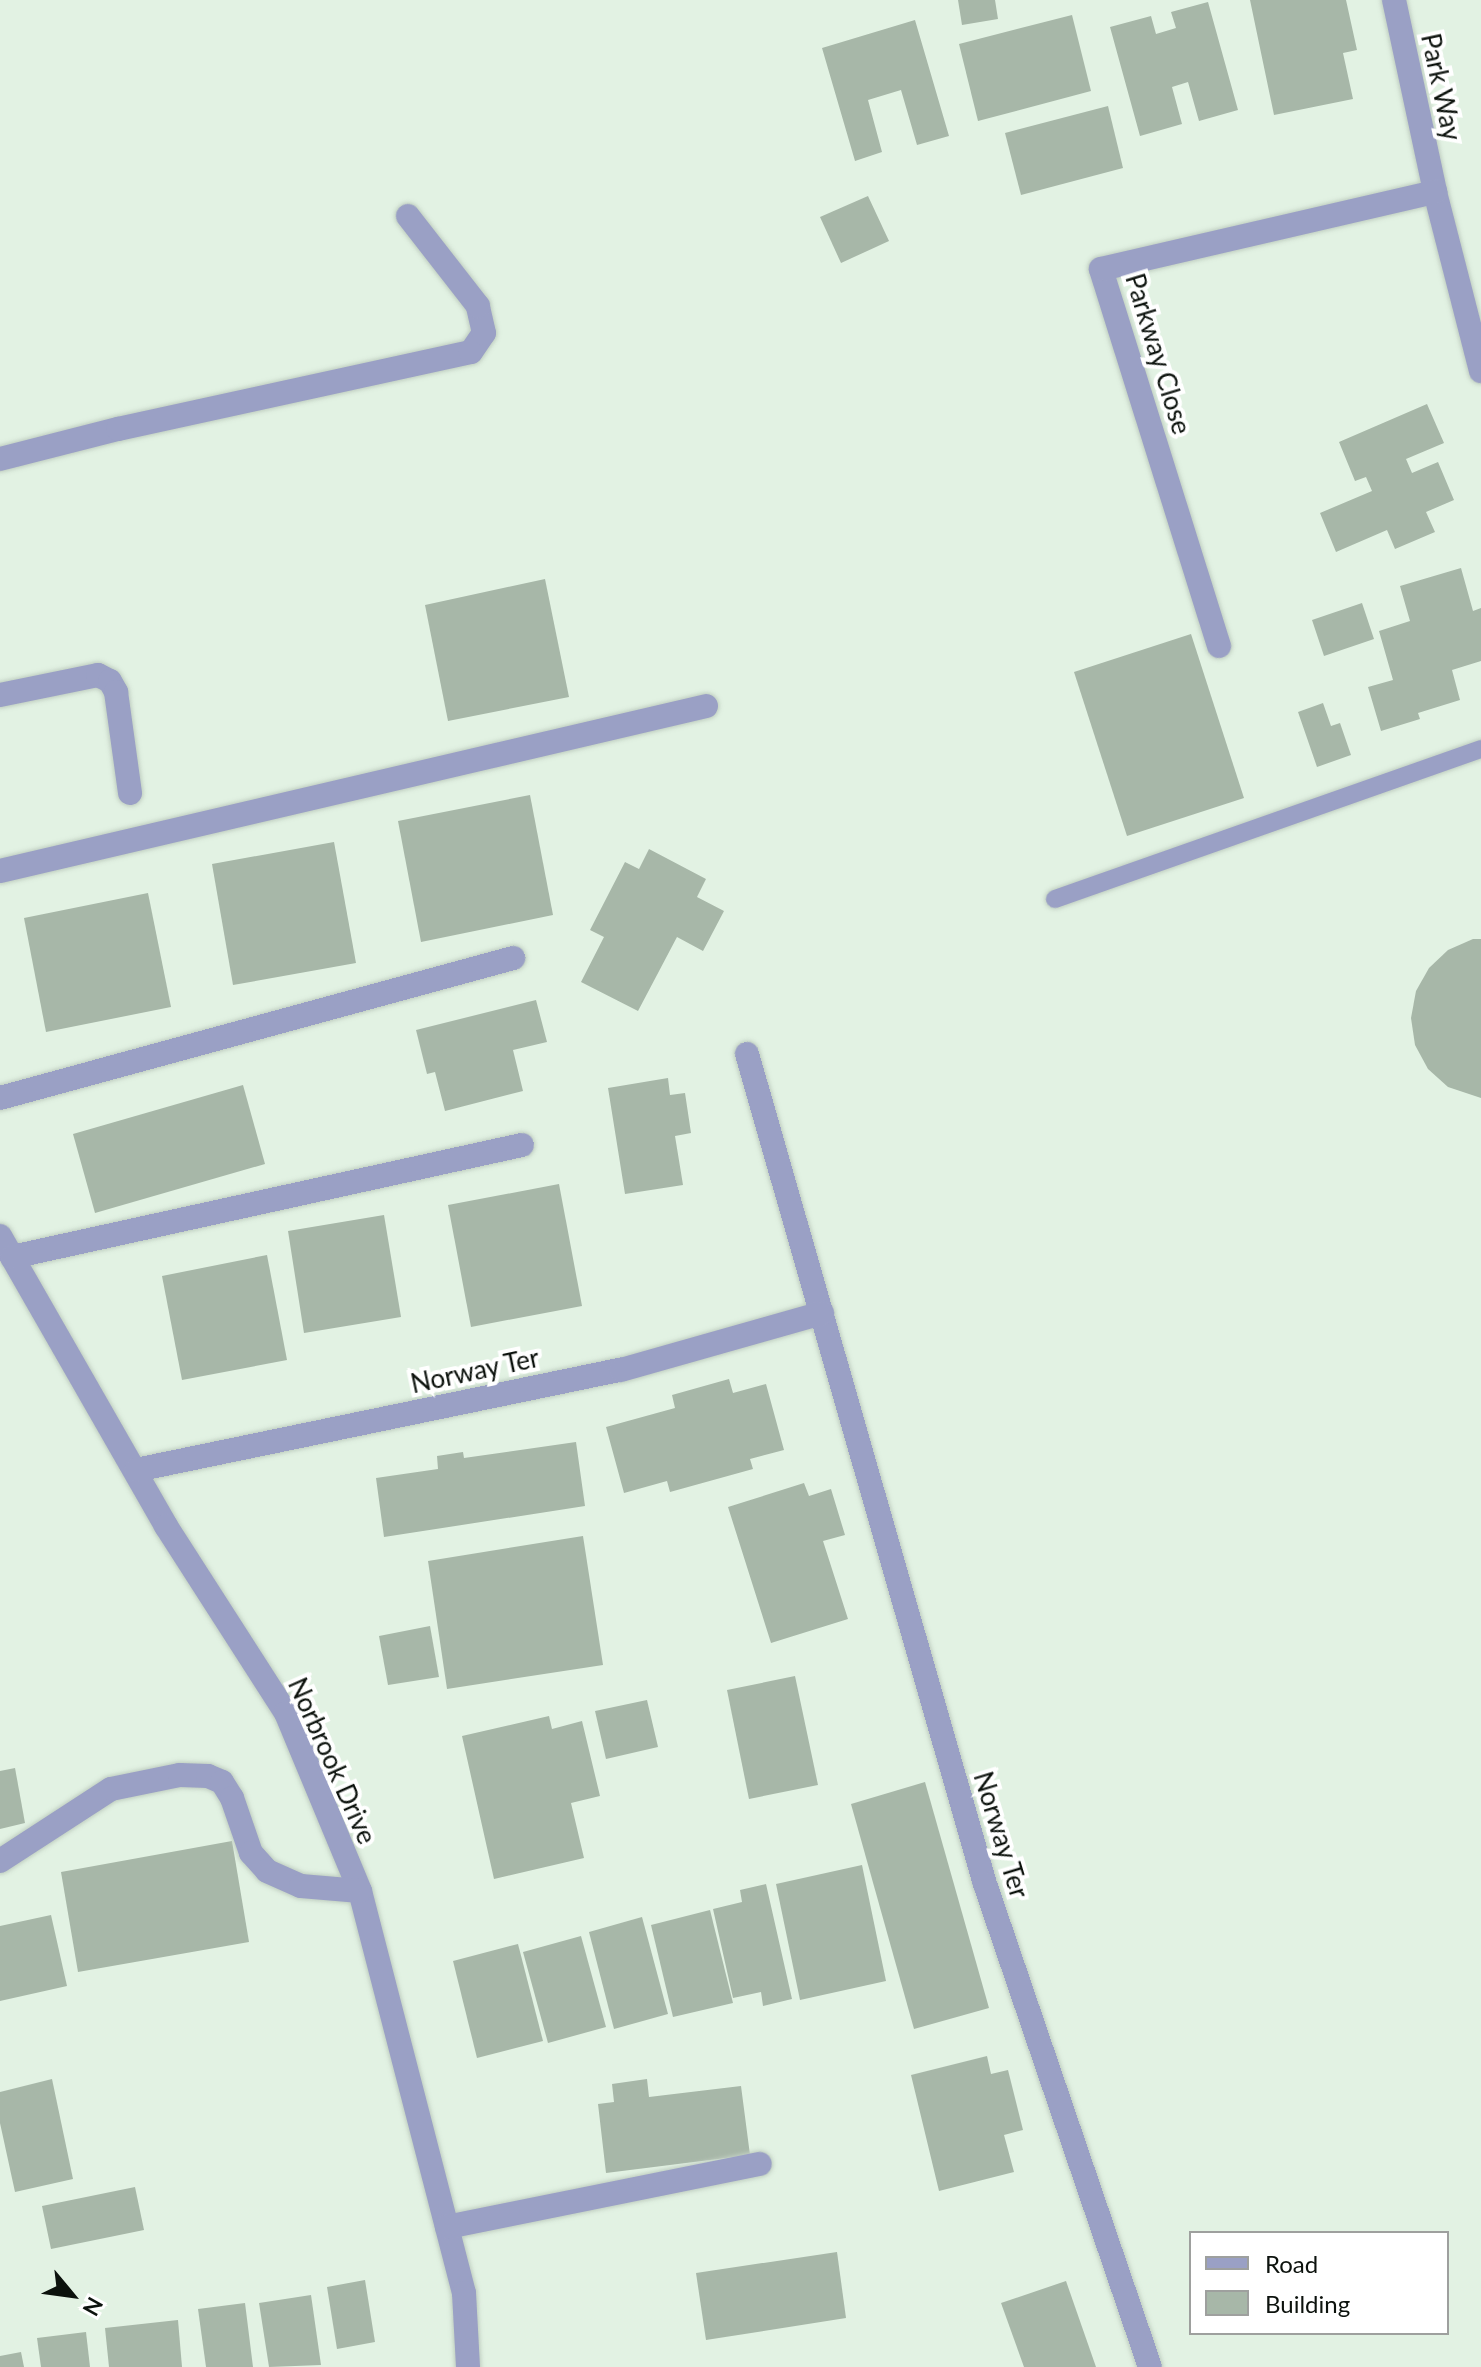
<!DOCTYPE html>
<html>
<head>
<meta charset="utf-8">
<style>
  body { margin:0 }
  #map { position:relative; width:1481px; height:2367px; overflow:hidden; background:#e2f2e3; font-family:Lato,sans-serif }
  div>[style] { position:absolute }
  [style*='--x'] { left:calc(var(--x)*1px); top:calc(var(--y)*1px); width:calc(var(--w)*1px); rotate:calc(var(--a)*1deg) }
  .building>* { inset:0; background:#a7b7a8 }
  .roads { filter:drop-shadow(0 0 2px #c0cec1) drop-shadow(0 0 2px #c0cec1) }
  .lane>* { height:18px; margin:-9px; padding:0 9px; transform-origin:9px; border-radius:9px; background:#9aa0c5 }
  .street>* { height:24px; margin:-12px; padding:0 12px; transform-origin:12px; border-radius:12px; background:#9aa0c5 }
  span { translate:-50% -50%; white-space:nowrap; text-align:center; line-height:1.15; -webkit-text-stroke:8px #fff; paint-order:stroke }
  .street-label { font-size:26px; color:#0c120d }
  .legend { position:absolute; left:1189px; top:2231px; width:260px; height:104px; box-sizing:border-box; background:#fff; border:2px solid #9ea09e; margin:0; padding:10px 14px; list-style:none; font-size:24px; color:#0c120d }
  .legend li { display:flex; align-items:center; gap:16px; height:40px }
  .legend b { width:40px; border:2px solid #9ea09e }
  .north { position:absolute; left:32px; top:2255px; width:80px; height:80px; -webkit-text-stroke:6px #fff; paint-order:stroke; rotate:119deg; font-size:22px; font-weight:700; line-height:32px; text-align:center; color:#0c120d }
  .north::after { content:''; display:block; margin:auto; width:28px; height:36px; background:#0c120d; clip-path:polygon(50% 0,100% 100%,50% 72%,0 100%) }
</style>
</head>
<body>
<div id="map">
  <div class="building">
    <div style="clip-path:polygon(958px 0,995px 0,998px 19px,962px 25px)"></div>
    <div style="clip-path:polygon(1250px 0,1346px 0,1357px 50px,1343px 53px,1353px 99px,1274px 115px)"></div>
    <div style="clip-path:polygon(1208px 2px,1238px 110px,1199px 121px,1188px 82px,1172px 87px,1182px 124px,1140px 136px,1110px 27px,1151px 16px,1156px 34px,1176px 28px,1171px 12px)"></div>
    <div style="clip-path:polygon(1072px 15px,1091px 91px,978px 121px,959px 44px)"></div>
    <div style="clip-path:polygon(915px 20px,949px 136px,917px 145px,901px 90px,868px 100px,882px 152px,855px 161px,822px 48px)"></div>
    <div style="clip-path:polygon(1108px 106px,1123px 168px,1021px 195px,1005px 133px)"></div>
    <div style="clip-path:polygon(868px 196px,889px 241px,841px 263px,820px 217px)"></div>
    <div style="clip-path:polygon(1427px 404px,1444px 443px,1406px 459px,1412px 473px,1438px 462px,1454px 500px,1426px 512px,1435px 532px,1395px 549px,1387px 530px,1336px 552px,1320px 513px,1372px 491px,1366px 477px,1355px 481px,1339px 442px)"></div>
    <div style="clip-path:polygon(1461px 568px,1473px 611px,1481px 608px,1481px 661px,1452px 670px,1460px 700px,1418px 713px,1420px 719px,1381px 731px,1368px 687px,1393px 680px,1379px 631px,1410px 621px,1400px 586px)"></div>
    <div style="clip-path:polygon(545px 579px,569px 697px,448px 721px,425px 605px)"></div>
    <div style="clip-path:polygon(1362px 603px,1374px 639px,1324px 656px,1312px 620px)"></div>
    <div style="clip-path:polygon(1191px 634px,1244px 798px,1127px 836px,1074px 672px)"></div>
    <div style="clip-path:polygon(1323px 703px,1331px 726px,1340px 723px,1351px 755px,1317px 767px,1298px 712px)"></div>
    <div style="clip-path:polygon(530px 795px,553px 915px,421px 942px,398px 821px)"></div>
    <div style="clip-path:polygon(334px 842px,356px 963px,233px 985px,212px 864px)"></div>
    <div style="clip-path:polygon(649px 849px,706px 879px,697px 897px,724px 911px,703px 951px,677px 937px,638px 1011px,581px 982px,604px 937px,590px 930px,625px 862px,639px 869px)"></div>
    <div style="clip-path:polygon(148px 893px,171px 1007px,46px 1032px,24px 918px)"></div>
    <div style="clip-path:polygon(1473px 939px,1481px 939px,1481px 1098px,1448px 1087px,1428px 1069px,1415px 1045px,1411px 1018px,1416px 991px,1429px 968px,1448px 950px)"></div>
    <div style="clip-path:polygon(536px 1000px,547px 1042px,513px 1050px,523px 1091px,445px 1111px,435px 1072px,427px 1074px,416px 1030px)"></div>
    <div style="clip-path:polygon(668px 1078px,670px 1095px,685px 1093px,691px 1133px,675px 1136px,683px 1185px,625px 1194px,608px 1088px)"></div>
    <div style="clip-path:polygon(243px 1085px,265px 1164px,95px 1213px,73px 1134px)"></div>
    <div style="clip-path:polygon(559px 1184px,582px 1306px,471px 1327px,448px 1205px)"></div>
    <div style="clip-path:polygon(384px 1215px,401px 1317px,304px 1333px,288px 1231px)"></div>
    <div style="clip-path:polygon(267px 1255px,287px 1360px,182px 1380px,162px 1276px)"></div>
    <div style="clip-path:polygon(729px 1379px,733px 1393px,766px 1384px,784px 1450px,750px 1459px,753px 1469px,670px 1492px,667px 1481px,624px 1493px,606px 1427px,675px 1408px,672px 1395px)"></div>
    <div style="clip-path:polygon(576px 1442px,585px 1506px,384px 1537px,376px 1478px,438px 1469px,437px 1456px,463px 1452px,464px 1458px)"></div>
    <div style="clip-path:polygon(804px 1483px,809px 1496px,831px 1489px,845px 1535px,823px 1541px,848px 1619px,771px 1643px,728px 1507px)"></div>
    <div style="clip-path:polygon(583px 1536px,603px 1665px,447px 1689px,428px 1561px)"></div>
    <div style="clip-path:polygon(430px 1626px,439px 1677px,388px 1685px,379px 1636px)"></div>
    <div style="clip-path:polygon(795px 1676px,818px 1785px,749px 1799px,727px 1690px)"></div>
    <div style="clip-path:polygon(647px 1700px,658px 1747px,606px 1759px,595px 1711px)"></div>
    <div style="clip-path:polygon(549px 1716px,552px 1729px,582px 1721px,600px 1796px,571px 1803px,584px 1858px,494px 1879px,462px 1736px)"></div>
    <div style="clip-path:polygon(15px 1768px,25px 1823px,0 1829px,0 1771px)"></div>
    <div style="clip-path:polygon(925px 1782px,989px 2008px,914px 2029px,851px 1804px)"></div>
    <div style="clip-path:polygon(232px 1841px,249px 1942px,78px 1972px,61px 1872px)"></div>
    <div style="clip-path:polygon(862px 1865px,886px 1981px,800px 2000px,776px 1884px)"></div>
    <div style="clip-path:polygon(766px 1884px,792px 1999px,763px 2006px,761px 1992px,733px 1998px,713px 1909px,742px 1902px,740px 1890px)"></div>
    <div style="clip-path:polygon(710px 1910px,733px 2003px,673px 2017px,651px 1925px)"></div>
    <div style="clip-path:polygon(51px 1915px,67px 1986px,0 2001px,0 1926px)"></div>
    <div style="clip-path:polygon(642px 1917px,668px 2014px,614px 2029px,589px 1932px)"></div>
    <div style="clip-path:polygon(581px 1936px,606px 2027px,548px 2043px,523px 1952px)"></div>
    <div style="clip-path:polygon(518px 1944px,543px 2041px,477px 2058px,453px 1961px)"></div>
    <div style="clip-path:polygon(987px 2056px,991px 2074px,1008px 2070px,1023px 2130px,1004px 2135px,1014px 2172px,939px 2191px,911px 2075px)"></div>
    <div style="clip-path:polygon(52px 2079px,73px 2179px,15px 2192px,0 2123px,0 2092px)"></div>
    <div style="clip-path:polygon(647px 2079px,649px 2097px,741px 2086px,750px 2155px,606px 2173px,598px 2104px,614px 2102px,612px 2084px)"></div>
    <div style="clip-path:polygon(135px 2187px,144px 2230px,51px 2249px,42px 2206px)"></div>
    <div style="clip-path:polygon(837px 2252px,846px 2318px,706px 2340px,696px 2273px)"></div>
    <div style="clip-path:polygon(365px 2280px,375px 2342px,337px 2349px,327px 2287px)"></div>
    <div style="clip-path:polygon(1066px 2281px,1096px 2367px,1024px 2367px,1001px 2303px)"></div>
    <div style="clip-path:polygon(311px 2295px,321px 2365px,269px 2367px,259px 2303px)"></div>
    <div style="clip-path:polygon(245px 2303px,253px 2367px,206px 2367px,198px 2309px)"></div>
    <div style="clip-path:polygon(178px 2320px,182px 2367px,109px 2367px,105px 2328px)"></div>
    <div style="clip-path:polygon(86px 2332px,90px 2367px,41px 2367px,37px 2338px)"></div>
    <div style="clip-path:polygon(21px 2352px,24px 2367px,0 2367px,0 2356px)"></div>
  </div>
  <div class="roads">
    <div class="lane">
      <div style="--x:1055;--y:899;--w:452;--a:-19.4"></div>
    </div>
    <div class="street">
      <div style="--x:1394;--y:0;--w:196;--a:77.9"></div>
      <div style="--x:1435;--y:192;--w:185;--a:75.6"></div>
      <div style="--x:0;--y:459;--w:122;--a:-14.3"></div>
      <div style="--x:118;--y:429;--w:361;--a:-12.3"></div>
      <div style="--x:471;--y:352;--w:23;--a:-56"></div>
      <div style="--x:484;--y:333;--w:28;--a:-103"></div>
      <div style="--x:478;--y:306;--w:114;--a:-127.9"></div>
      <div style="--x:1219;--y:646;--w:395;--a:-107.4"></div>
      <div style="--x:1101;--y:269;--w:343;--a:-13"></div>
      <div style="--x:0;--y:695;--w:100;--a:-11.5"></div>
      <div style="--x:98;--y:675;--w:13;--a:27"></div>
      <div style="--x:110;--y:681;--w:13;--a:61"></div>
      <div style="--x:116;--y:692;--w:102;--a:82.1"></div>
      <div style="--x:0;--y:871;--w:725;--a:-13.15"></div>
      <div style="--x:747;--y:1054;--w:863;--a:74"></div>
      <div style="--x:985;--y:1884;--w:510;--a:71.14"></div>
      <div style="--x:0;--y:1098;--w:532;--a:-15.26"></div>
      <div style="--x:0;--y:1236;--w:334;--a:60.2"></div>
      <div style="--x:166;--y:1526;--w:222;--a:57.3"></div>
      <div style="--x:286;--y:1713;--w:193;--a:67.4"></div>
      <div style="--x:360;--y:1891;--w:415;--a:75.5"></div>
      <div style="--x:464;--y:2293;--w:74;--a:86.9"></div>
      <div style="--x:12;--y:1257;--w:522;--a:-12.39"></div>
      <div style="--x:136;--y:1470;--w:495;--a:-11.7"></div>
      <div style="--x:621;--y:1370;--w:209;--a:-15.8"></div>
      <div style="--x:0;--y:1861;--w:132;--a:-33"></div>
      <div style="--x:111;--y:1789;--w:70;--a:-11.5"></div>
      <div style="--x:180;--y:1775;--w:28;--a:2"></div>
      <div style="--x:208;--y:1776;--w:15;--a:23"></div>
      <div style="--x:222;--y:1782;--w:19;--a:58"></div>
      <div style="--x:232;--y:1798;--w:58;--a:70.9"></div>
      <div style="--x:251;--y:1853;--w:24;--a:48"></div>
      <div style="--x:267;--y:1871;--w:37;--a:24"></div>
      <div style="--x:301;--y:1886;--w:59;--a:4.8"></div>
      <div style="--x:447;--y:2227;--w:319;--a:-11.4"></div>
    </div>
  </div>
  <div class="street-label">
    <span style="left:1441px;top:87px;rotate:78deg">Park Way</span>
    <span style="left:1158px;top:354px;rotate:73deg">Parkway Close</span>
    <span style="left:475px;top:1371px;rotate:-12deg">Norway Ter</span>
    <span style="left:332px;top:1761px;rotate:66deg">Norbrook Drive</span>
    <span style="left:1001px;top:1835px;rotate:73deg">Norway Ter</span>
  </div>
  <ul class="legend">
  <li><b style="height:10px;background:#9aa0c5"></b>Road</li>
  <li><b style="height:22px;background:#a7b7a8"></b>Building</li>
  </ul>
  <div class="north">N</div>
</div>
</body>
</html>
